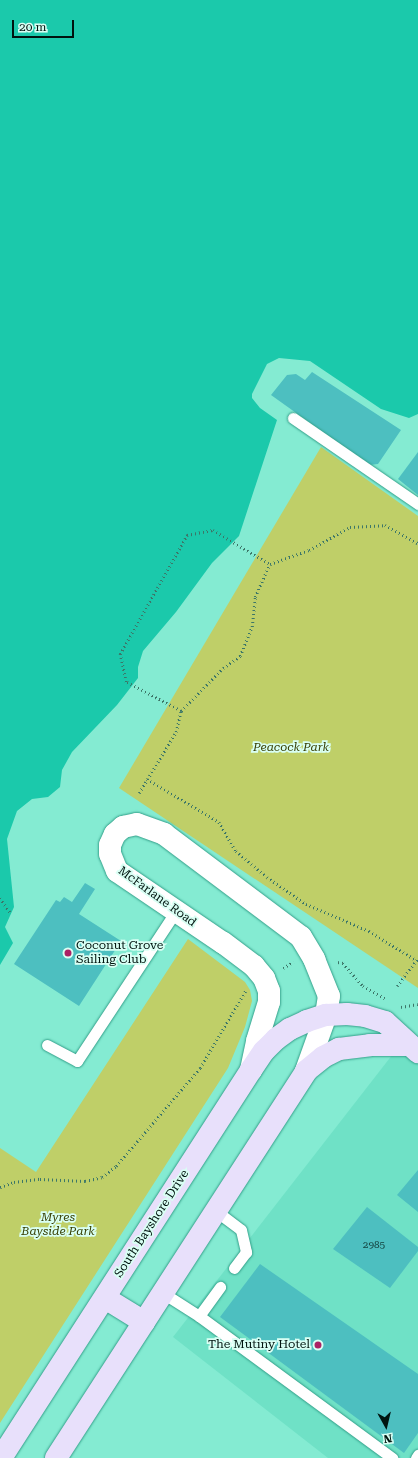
<!DOCTYPE html>
<html>
<head>
<meta charset="utf-8">
<style>
  body { margin:0 }
  #map { position:relative; width:418px; height:1458px; overflow:hidden; background:#84ebd2; font-family:"Roboto Serif",serif }
  div>[style] { position:absolute }
  [style*='--x'] { left:calc(var(--x)*1px); top:calc(var(--y)*1px); width:calc(var(--w)*1px); rotate:calc(var(--a)*1deg) }
  .built>* { inset:0; background:#6fe1c6 }
  .green>* { inset:0; background:#bfcf68 }
  .water>* { inset:0; background:#1bc9ab }
  .building>* { inset:0; background:#4dbfc0 }
  .path>* { height:2.5px; margin-top:-1.25px; transform-origin:0; background:repeating-linear-gradient(90deg,#3c7668 0 1px,transparent 0 4px) }
  .roads { filter:drop-shadow(0 0 1px #339f89) drop-shadow(0 0 1px #339f89) }
  .lane>* { height:11px; margin:-5.5px; padding:0 5.5px; transform-origin:5.5px; border-radius:5.5px; background:#fff }
  .street>* { height:22px; margin:-11px; padding:0 11px; transform-origin:11px; border-radius:11px; background:#fff }
  .secondary>* { height:22px; margin:-11px; padding:0 11px; transform-origin:11px; border-radius:11px; background:#e8e0fb }
  .dots>* { width:11px; height:11px; translate:-50% -50%; box-sizing:border-box; border:2px solid #d9fff4; border-radius:50% }
  span { translate:-50% -50%; white-space:nowrap; text-align:center; line-height:1.15; -webkit-text-stroke:3.5px #d9fff4; paint-order:stroke }
  .number-label { font-size:10px; color:#133f3b }
  .number-label span { -webkit-text-stroke-width:0 }
  .park-label { font-size:12px; color:#373e00; font-style:italic }
  .street-label { font-size:12px; color:#00140f }
  .poi-label { font-size:12px; color:#00140f }
  .left { translate:0 -50%; text-align:left }
  .right { translate:-100% -50%; text-align:right }
  .north { position:absolute; left:366px; top:1406px; width:40px; height:40px; -webkit-text-stroke:3px #d9fff4; paint-order:stroke; rotate:172deg; font-size:11px; font-weight:700; line-height:16px; text-align:center; color:#00140f }
  .north::after { content:''; display:block; margin:auto; width:14px; height:18px; background:#00140f; clip-path:polygon(50% 0,100% 100%,50% 72%,0 100%) }
  .scale { position:absolute; left:12px; top:20px; width:62px; height:18px; box-sizing:border-box; border:2px solid #00140f; border-top:0; padding-left:5px; font-size:12px; line-height:14px; white-space:nowrap; color:#00140f; -webkit-text-stroke:3px #d9fff4; paint-order:stroke }
</style>
</head>
<body>
<div id="map">
  <div class="built">
    <div style="clip-path:polygon(410px 1032px,418px 1038px,418px 1458px,328px 1458px,173px 1337px)"></div>
  </div>
  <div class="green">
    <div style="clip-path:polygon(321px 447px,418px 516px,418px 988px,119px 788px)"></div>
    <div style="clip-path:polygon(188px 939px,245px 982px,250px 990px,252px 1001px,245px 1027px,228px 1068px,0 1423px,0 1148px,36px 1172px)"></div>
  </div>
  <div class="water">
    <div style="clip-path:polygon(0 0,418px 0,418px 414px,409px 418px,381px 409px,310px 361px,279px 358px,267px 364px,252px 394px,252px 398px,260px 408px,277px 420px,239px 536px,212px 563px,176px 612px,143px 651px,138px 667px,138px 678px,117px 705px,72px 752px,62px 770px,60px 787px,48px 797px,32px 799px,17px 811px,7px 839px,14px 907px,5px 927px,13px 943px,0 965px)"></div>
  </div>
  <div class="building">
    <div style="clip-path:polygon(312px 372px,401px 430px,378px 464px,369px 465px,271px 395px,287px 375px,296px 374px,305px 380px)"></div>
    <div style="clip-path:polygon(418px 452px,418px 495px,398px 479px)"></div>
    <div style="clip-path:polygon(85px 883px,95px 889px,79px 914px,121px 941px,79px 1006px,14px 964px,56px 900px,60px 902px,64px 897px,72px 902px)"></div>
    <div style="clip-path:polygon(418px 1170px,418px 1212px,397px 1195px)"></div>
    <div style="clip-path:polygon(367px 1207px,418px 1247px,418px 1251px,390px 1288px,333px 1249px)"></div>
    <div style="clip-path:polygon(260px 1264px,418px 1374px,418px 1433px,404px 1453px,220px 1317px)"></div>
  </div>
  <div class="path">
    <div style="--x:181;--y:711;--w:62;--a:-152.2"></div>
    <div style="--x:126;--y:682;--w:29;--a:-102"></div>
    <div style="--x:120;--y:654;--w:137;--a:-60.6"></div>
    <div style="--x:187;--y:535;--w:26;--a:-11"></div>
    <div style="--x:213;--y:530;--w:66;--a:30.8"></div>
    <div style="--x:147;--y:779;--w:84;--a:30.8"></div>
    <div style="--x:219;--y:822;--w:34;--a:60"></div>
    <div style="--x:236;--y:851;--w:40;--a:40"></div>
    <div style="--x:267;--y:877;--w:47;--a:34.7"></div>
    <div style="--x:306;--y:904;--w:69;--a:23.2"></div>
    <div style="--x:369;--y:931;--w:55;--a:31.7"></div>
    <div style="--x:139;--y:793;--w:71;--a:-58.8"></div>
    <div style="--x:176;--y:732;--w:22;--a:-77"></div>
    <div style="--x:181;--y:711;--w:60;--a:-45.7"></div>
    <div style="--x:223;--y:668;--w:21;--a:-35"></div>
    <div style="--x:240;--y:656;--w:31;--a:-68"></div>
    <div style="--x:252;--y:627;--w:30;--a:-84"></div>
    <div style="--x:255;--y:597;--w:36;--a:-66"></div>
    <div style="--x:270;--y:564;--w:41;--a:-19.7"></div>
    <div style="--x:309;--y:550;--w:47;--a:-29.3"></div>
    <div style="--x:350;--y:527;--w:35;--a:-3"></div>
    <div style="--x:385;--y:525;--w:38;--a:29"></div>
    <div style="--x:0;--y:898;--w:19;--a:55"></div>
    <div style="--x:338;--y:962;--w:5;--a:11"></div>
    <div style="--x:343;--y:963;--w:30;--a:49"></div>
    <div style="--x:363;--y:986;--w:25;--a:29"></div>
    <div style="--x:283;--y:968;--w:12;--a:-31"></div>
    <div style="--x:397;--y:986;--w:35;--a:-53"></div>
    <div style="--x:401;--y:1007;--w:17;--a:-10"></div>
    <div style="--x:0;--y:1187;--w:15;--a:-20"></div>
    <div style="--x:14;--y:1182;--w:26;--a:-7"></div>
    <div style="--x:40;--y:1179;--w:45;--a:2.5"></div>
    <div style="--x:85;--y:1181;--w:17;--a:-13"></div>
    <div style="--x:102;--y:1177;--w:18;--a:-38"></div>
    <div style="--x:116;--y:1166;--w:129;--a:-49.4"></div>
    <div style="--x:200;--y:1068;--w:91;--a:-59.5"></div>
  </div>
  <div class="roads">
    <div class="lane">
      <div style="--x:293;--y:418;--w:152;--a:34.5"></div>
      <div style="--x:47;--y:1045;--w:34;--a:28"></div>
      <div style="--x:77;--y:1061;--w:180;--a:-56.6"></div>
      <div style="--x:216;--y:1211;--w:31;--a:37"></div>
      <div style="--x:241;--y:1230;--w:23;--a:77"></div>
      <div style="--x:246;--y:1252;--w:20;--a:127"></div>
      <div style="--x:163;--y:1293;--w:43;--a:32.6"></div>
      <div style="--x:199;--y:1316;--w:36;--a:-54"></div>
      <div style="--x:199;--y:1316;--w:240;--a:36.3"></div>
      <div style="--x:416;--y:1458;--w:4;--a:-56"></div>
    </div>
    <div class="street">
      <div style="--x:251;--y:1070;--w:30;--a:-78"></div>
      <div style="--x:257;--y:1041;--w:41;--a:-72.9"></div>
      <div style="--x:269;--y:1002;--w:11;--a:-90"></div>
      <div style="--x:269;--y:991;--w:14;--a:-111"></div>
      <div style="--x:264;--y:978;--w:16;--a:-130"></div>
      <div style="--x:254;--y:966;--w:39;--a:-143"></div>
      <div style="--x:223;--y:943;--w:128;--a:-145.8"></div>
      <div style="--x:117;--y:871;--w:18;--a:-112"></div>
      <div style="--x:110;--y:854;--w:9;--a:-90"></div>
      <div style="--x:110;--y:845;--w:12;--a:-66"></div>
      <div style="--x:115;--y:834;--w:11;--a:-41"></div>
      <div style="--x:123;--y:827;--w:14;--a:-12"></div>
      <div style="--x:137;--y:824;--w:29;--a:20"></div>
      <div style="--x:164;--y:834;--w:171;--a:36.9"></div>
      <div style="--x:301;--y:937;--w:26;--a:59"></div>
      <div style="--x:314;--y:959;--w:40;--a:68"></div>
      <div style="--x:329;--y:996;--w:19;--a:99"></div>
      <div style="--x:326;--y:1015;--w:59;--a:109.7"></div>
    </div>
    <div class="secondary">
      <div style="--x:105;--y:1298;--w:46;--a:31.6"></div>
      <div style="--x:1;--y:1458;--w:462;--a:-57.2"></div>
      <div style="--x:251;--y:1070;--w:23;--a:-56"></div>
      <div style="--x:264;--y:1051;--w:17;--a:-45"></div>
      <div style="--x:276;--y:1039;--w:17;--a:-36"></div>
      <div style="--x:290;--y:1029;--w:19;--a:-25"></div>
      <div style="--x:307;--y:1021;--w:20;--a:-18"></div>
      <div style="--x:326;--y:1015;--w:21;--a:-3"></div>
      <div style="--x:347;--y:1014;--w:18;--a:6"></div>
      <div style="--x:365;--y:1016;--w:21;--a:17"></div>
      <div style="--x:385;--y:1022;--w:45;--a:42.3"></div>
      <div style="--x:56;--y:1458;--w:461;--a:-57.1"></div>
      <div style="--x:306;--y:1071;--w:22;--a:-39"></div>
      <div style="--x:323;--y:1057;--w:18;--a:-27"></div>
      <div style="--x:339;--y:1049;--w:31;--a:-7"></div>
      <div style="--x:370;--y:1045;--w:38;--a:0"></div>
    </div>
  </div>
  <div class="dots">
    <div style="left:68px;top:953px;background:#ab2165"></div>
    <div style="left:318px;top:1345px;background:#ab2165"></div>
  </div>
  <div class="number-label">
    <span style="left:374px;top:1245px">2985</span>
  </div>
  <div class="park-label">
    <span style="left:291px;top:748px">Peacock Park</span>
    <span style="left:58px;top:1225px">Myres<br>Bayside Park</span>
  </div>
  <div class="street-label">
    <span style="left:157px;top:897px;rotate:36deg">McFarlane Road</span>
    <span style="left:152px;top:1224px;rotate:-57deg">South Bayshore Drive</span>
  </div>
  <div class="poi-label">
    <span class="left" style="left:76px;top:953px">Coconut Grove<br>Sailing Club</span>
    <span class="right" style="left:310px;top:1345px">The Mutiny Hotel</span>
  </div>
  <div class="north">N</div>
  <div class="scale">20 m</div>
</div>
</body>
</html>
